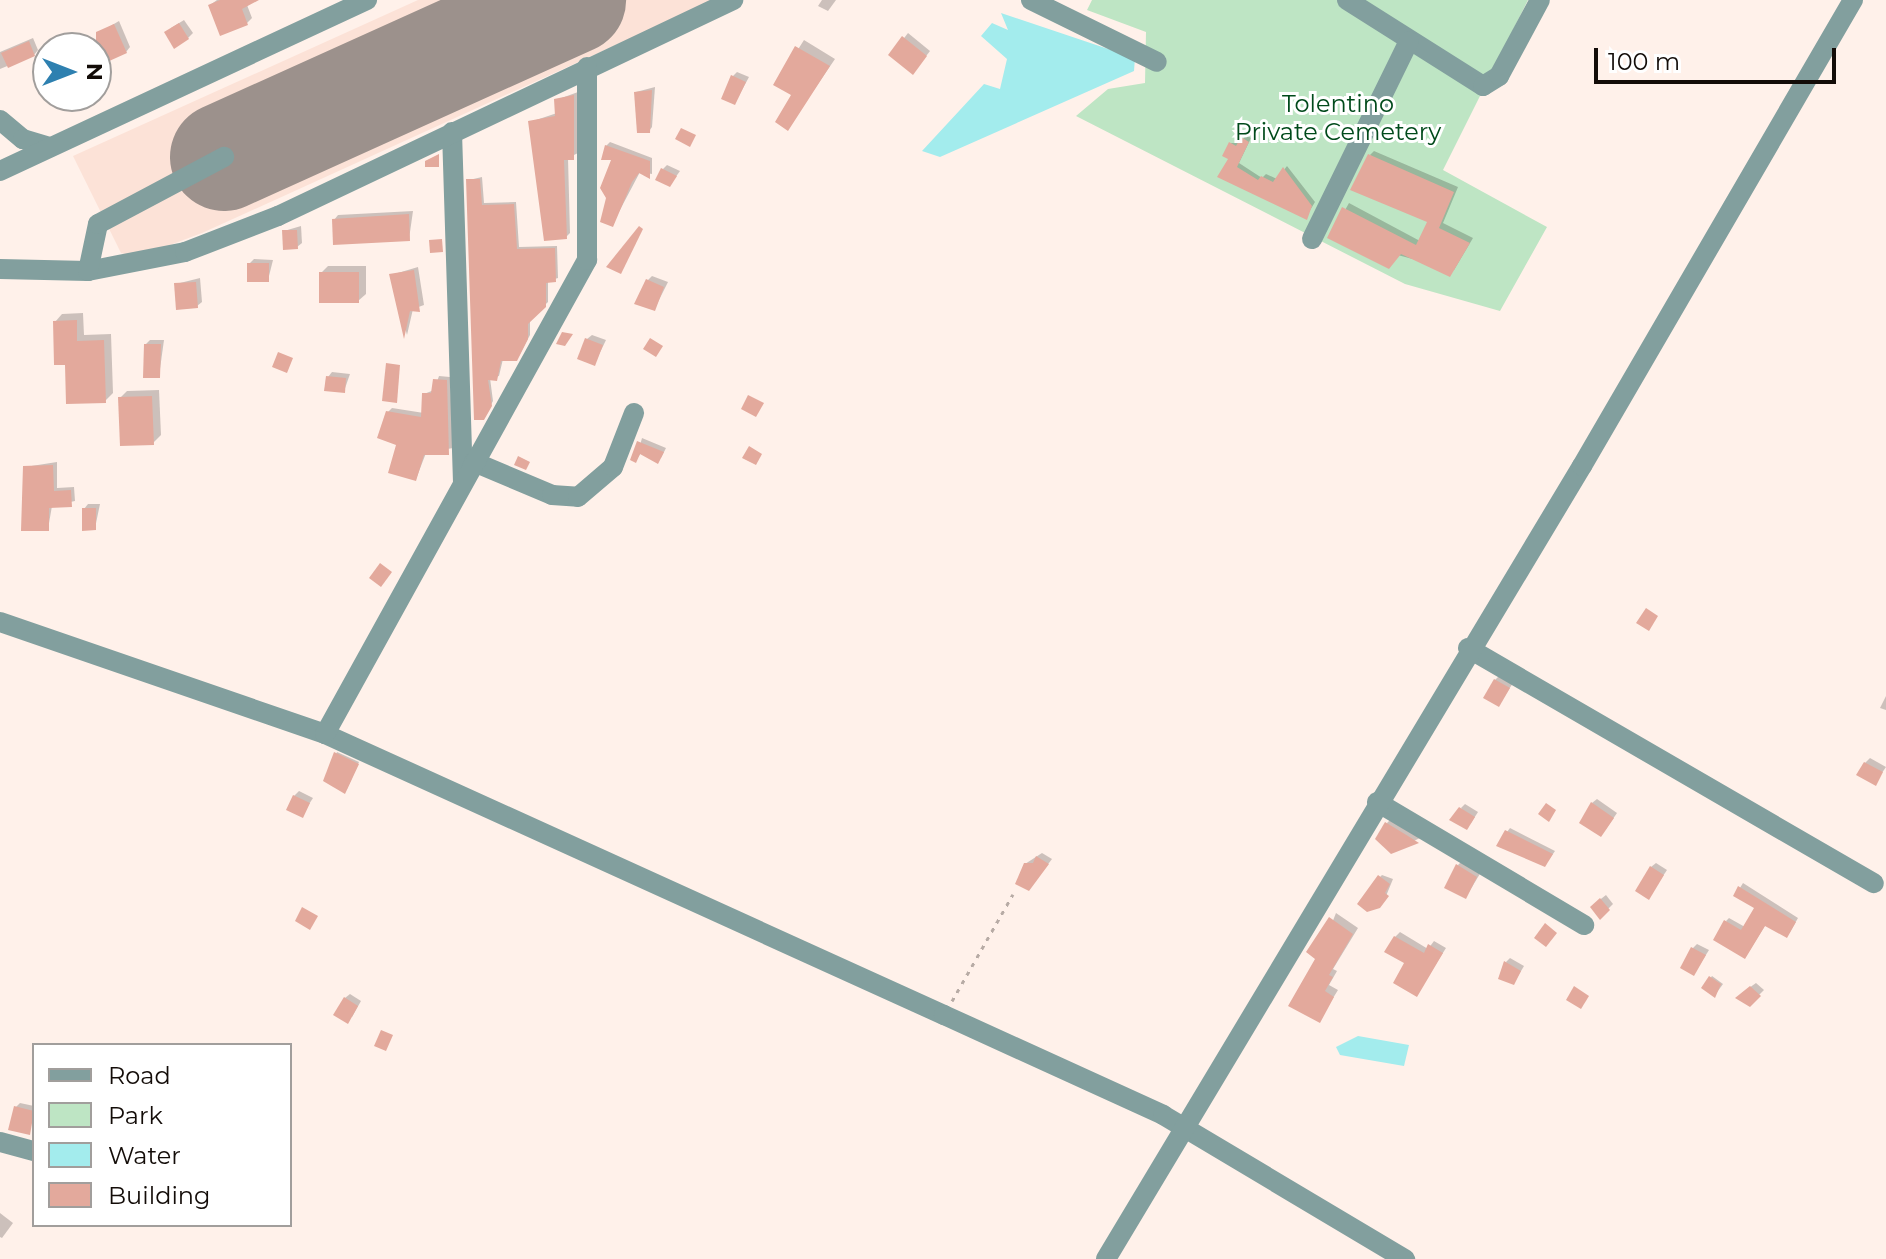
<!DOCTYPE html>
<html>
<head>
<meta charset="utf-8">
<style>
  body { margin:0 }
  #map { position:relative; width:1886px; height:1259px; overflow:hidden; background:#fff1ea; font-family:Montserrat,sans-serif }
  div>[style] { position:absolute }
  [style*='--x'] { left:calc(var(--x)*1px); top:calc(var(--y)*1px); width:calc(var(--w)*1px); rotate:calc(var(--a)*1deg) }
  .built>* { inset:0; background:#fce2d7 }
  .green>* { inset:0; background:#bee5c4 }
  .water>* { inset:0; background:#a3eced }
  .shadow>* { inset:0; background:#0003 }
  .runway>* { height:108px; margin:-54px; padding:0 54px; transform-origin:54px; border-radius:54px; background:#9c918c }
  .building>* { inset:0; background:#e3a99c }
  .path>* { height:3px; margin-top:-1.5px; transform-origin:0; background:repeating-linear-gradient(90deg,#b7aba5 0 4px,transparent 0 10px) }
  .minor>* { height:20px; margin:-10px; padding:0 10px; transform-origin:10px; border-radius:10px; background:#829f9e }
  span { translate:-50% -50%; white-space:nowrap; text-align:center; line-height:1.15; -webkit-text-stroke:6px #fff; paint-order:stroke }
  .park-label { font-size:24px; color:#004a1b }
  .legend { position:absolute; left:32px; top:1043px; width:260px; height:184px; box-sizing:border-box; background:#fff; border:2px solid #a19e9c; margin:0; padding:10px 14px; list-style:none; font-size:24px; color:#130c08 }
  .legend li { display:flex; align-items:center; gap:16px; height:40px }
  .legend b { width:40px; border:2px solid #a19e9c }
  .north { position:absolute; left:32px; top:32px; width:80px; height:80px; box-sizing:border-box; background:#fff; border:2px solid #a19e9c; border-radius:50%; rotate:90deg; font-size:22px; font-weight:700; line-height:32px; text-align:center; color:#130c08 }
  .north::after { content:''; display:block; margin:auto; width:28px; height:36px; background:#2e80b0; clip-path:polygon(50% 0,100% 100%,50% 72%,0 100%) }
  .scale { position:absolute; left:1594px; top:48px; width:242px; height:36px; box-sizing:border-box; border:4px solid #130c08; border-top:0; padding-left:10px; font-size:24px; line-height:28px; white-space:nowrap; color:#130c08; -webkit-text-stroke:6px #fff; paint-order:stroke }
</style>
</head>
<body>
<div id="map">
  <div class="built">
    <div style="clip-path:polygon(418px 0,715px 0,202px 233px,138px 257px,121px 253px,73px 156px)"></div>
  </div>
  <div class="green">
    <div style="clip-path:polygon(1092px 0,1528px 0,1443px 170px,1547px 227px,1500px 311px,1405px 284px,1076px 116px,1108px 89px,1145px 83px,1146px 32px,1087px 10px)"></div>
  </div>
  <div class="water">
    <div style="clip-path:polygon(1001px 13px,1135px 58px,1134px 71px,940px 157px,922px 151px,984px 84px,1000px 89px,1007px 59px,981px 36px,992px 23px,1008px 30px)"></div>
    <div style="clip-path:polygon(1358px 1036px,1409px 1045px,1404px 1066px,1340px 1055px,1336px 1047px)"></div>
  </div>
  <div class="shadow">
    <div style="clip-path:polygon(255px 0,247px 5px,252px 18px,247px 23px,210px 5px,217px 0)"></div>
    <div style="clip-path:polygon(822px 0,836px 0,828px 11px,818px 6px)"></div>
    <div style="clip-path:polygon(184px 20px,193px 33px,188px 38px,171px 28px)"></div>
    <div style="clip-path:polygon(119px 21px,130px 47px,126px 52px,100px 32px)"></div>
    <div style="clip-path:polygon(908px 33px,930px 51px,917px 68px,891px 55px)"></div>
    <div style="clip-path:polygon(33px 38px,38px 50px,34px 55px,0 69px,0 52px)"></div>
    <div style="clip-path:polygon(804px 40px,835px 59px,788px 128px,794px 95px,776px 84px)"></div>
    <div style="clip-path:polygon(97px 58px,104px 72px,96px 78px,96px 58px)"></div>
    <div style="clip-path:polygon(737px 72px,749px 77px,735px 103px,733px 76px)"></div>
    <div style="clip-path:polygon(655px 87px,652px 127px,649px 131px,636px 92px)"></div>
    <div style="clip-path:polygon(578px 92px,578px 153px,568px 158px,570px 233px,566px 237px,530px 122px,557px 113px,556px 100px)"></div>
    <div style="clip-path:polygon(1246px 135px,1251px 138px,1239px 163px,1262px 178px,1266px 174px,1277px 179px,1287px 166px,1315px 202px,1306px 217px,1220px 176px,1231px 158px,1230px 143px,1240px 143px)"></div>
    <div style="clip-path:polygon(610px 142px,652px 158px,652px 174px,640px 172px,612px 225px,608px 198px,614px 158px,606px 146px)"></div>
    <div style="clip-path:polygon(1374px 151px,1458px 187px,1443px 223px,1473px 238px,1454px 270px,1330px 237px,1349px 203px,1420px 241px,1430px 221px,1370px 155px)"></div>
    <div style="clip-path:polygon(667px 165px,680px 171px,670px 185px,663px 169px)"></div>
    <div style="clip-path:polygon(482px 177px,484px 203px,516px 202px,519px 247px,557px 246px,558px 278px,548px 281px,548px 302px,530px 319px,530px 335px,519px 356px,503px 359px,499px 376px,490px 378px,493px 401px,486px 414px,469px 180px)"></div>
    <div style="clip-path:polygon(413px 211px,409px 239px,334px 220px,338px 215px)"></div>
    <div style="clip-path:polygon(301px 226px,302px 243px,297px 247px,284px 231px)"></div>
    <div style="clip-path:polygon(254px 259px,273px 260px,268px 280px,249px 264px)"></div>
    <div style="clip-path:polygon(328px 266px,366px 266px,366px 294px,358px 301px,321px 273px)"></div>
    <div style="clip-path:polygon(418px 267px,424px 305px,413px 309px,407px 335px,391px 275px)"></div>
    <div style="clip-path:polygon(652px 276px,668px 282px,654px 310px,647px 281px)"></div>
    <div style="clip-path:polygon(200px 278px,202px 302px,197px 306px,176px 284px)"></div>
    <div style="clip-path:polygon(83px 313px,84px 335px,111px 334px,113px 393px,105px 401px,67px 363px,55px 322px,62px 314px)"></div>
    <div style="clip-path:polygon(592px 335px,606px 340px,595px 363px,587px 339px)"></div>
    <div style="clip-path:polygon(150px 340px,164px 340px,159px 376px,146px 344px)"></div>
    <div style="clip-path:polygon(332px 372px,350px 374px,344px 391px,328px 377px)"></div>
    <div style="clip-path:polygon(439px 376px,450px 377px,453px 448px,426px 453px,416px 479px,388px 412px,392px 408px,424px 413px,424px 394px,434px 390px)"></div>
    <div style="clip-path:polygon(159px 390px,161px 435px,153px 443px,120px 398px,127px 391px)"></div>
    <div style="clip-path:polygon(642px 438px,666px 448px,661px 458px,641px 453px,636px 460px)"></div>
    <div style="clip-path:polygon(57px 462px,57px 488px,74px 487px,75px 501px,52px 506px,48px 529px,25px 467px)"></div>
    <div style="clip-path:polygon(88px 504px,100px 504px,95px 528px,84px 509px)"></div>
    <div style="clip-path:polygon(1500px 675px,1513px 683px,1499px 705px,1495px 680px)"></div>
    <div style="clip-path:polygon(1886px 696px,1886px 710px,1880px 708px)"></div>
    <div style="clip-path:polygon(337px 752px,359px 762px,347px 789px,336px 754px)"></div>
    <div style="clip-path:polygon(1870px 758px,1886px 767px,1875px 783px,1865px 763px)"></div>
    <div style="clip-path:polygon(299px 791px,313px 798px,302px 815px,294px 796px)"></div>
    <div style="clip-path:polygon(1597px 799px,1617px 813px,1606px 829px,1592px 803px)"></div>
    <div style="clip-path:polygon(1465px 804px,1478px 812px,1471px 823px,1461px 808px)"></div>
    <div style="clip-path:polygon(1391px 819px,1422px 837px,1391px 852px,1387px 823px)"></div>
    <div style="clip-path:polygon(1510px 828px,1555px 851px,1548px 861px,1507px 832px)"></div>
    <div style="clip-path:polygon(1042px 853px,1052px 859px,1033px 884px,1025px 864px)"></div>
    <div style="clip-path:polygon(1462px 861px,1481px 872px,1466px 897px,1458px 865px)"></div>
    <div style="clip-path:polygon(1656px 863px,1667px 870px,1649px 897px,1651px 867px)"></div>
    <div style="clip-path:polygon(1382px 875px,1393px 879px,1384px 901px,1378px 879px)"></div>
    <div style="clip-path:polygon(1743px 883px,1798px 918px,1790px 932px,1766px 924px,1748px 953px,1726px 921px,1729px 918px,1745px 927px,1757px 907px,1735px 896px)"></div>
    <div style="clip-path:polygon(1606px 895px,1613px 904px,1600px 917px,1597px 902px)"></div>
    <div style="clip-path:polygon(1336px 913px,1358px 928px,1333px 969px,1337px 971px,1329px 985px,1338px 990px,1319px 1021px,1318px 958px)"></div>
    <div style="clip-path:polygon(1400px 932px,1428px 949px,1434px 941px,1446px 948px,1417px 994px,1395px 937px)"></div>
    <div style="clip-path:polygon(1697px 944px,1709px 950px,1694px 974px,1693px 948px)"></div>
    <div style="clip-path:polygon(1510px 958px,1524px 966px,1514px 983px,1506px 962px)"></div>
    <div style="clip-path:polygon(1712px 976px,1723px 984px,1715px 995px,1704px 987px)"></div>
    <div style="clip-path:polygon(1756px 983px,1764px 990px,1750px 1004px,1742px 993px)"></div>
    <div style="clip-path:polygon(350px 994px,361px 1001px,352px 1017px,345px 998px)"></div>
    <div style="clip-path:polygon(20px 1103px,34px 1106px,29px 1133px,16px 1107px)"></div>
    <div style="clip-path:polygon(0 1213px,13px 1223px,2px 1238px,0 1237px)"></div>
  </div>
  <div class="runway">
    <div style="--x:224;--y:157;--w:382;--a:-24.3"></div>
  </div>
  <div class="building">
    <div style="clip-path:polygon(220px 0,259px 0,242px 9px,248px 25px,220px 36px,208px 5px)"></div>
    <div style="clip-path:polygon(179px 23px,189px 39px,174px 49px,164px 32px)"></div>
    <div style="clip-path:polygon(114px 24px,127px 53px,96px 67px,96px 32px)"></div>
    <div style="clip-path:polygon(902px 36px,927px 56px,913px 75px,888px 55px)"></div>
    <div style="clip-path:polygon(29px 41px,35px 56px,8px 68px,1px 53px)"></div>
    <div style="clip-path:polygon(795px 46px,830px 66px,788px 131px,775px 122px,791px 95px,773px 85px)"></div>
    <div style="clip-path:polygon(731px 75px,746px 82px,735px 105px,721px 99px)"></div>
    <div style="clip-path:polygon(652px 90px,650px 133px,637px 133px,634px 92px)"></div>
    <div style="clip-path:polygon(574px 95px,574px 160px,564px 160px,567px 239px,544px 241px,528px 121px,555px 116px,554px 99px)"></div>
    <div style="clip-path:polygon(681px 128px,696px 135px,690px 147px,675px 139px)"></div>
    <div style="clip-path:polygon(1241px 137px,1249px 142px,1237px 167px,1258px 180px,1261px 176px,1273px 182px,1283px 167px,1312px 206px,1307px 220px,1217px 177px,1228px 159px,1222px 156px,1229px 142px,1236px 146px)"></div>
    <div style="clip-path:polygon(605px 145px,650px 161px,650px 179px,639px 173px,632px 182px,613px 227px,600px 222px,606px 198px,600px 188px,611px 160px,601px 160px)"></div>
    <div style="clip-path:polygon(439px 154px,439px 167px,425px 167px,425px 161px)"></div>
    <div style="clip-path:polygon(1368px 154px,1454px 192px,1439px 228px,1470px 243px,1450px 277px,1401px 254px,1389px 269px,1327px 238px,1342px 207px,1416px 245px,1427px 222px,1350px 190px)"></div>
    <div style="clip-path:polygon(661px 168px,677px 176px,670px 187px,655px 180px)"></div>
    <div style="clip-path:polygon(466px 179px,480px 179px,482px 205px,514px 204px,517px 249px,555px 248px,556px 282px,546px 283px,546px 307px,528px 324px,528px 339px,517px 361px,501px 361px,497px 381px,488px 380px,492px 406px,484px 420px,474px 420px)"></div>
    <div style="clip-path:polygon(409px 214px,410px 241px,333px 245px,332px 219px)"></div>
    <div style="clip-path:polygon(639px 226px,643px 229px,621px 274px,606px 267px)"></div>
    <div style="clip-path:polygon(282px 230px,297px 230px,298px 249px,283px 250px)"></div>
    <div style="clip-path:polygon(442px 239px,443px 252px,430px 253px,429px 240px)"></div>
    <div style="clip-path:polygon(247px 263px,269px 263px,269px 282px,247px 282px)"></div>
    <div style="clip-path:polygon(414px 270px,420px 312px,410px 311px,404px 339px,389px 274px)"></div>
    <div style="clip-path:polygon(319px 272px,359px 272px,359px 303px,319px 303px)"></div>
    <div style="clip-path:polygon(646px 279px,664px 287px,655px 311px,634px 304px)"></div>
    <div style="clip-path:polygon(196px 282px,198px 308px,176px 310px,174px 283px)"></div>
    <div style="clip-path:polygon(77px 320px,77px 341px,104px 340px,106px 403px,66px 404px,65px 365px,54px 365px,53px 321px)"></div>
    <div style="clip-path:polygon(562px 332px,573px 334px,565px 346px,556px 344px)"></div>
    <div style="clip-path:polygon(585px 338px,603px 345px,595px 366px,577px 359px)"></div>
    <div style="clip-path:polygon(650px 338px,663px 346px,656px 357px,643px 349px)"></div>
    <div style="clip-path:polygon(144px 344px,161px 344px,160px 378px,143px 378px)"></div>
    <div style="clip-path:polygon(278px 352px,293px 358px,287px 373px,272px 367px)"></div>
    <div style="clip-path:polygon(386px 363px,400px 365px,397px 403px,382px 401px)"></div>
    <div style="clip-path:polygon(326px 376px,346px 378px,345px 393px,324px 391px)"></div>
    <div style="clip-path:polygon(433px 379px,447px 380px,449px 455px,424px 455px,416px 481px,388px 473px,396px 445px,377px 438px,386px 411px,421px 417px,422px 393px,431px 393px)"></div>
    <div style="clip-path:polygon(748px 395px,764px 403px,756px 417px,741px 409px)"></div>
    <div style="clip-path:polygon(152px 396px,154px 445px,120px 446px,118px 397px)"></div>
    <div style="clip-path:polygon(637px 441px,664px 452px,658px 464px,640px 454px,636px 463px,630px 460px)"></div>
    <div style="clip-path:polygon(749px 446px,762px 454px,756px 465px,742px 458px)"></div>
    <div style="clip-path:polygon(518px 456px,530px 462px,526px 470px,514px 465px)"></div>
    <div style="clip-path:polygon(53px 465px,54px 491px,71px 490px,72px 507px,49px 508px,49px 531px,21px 531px,23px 466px)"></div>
    <div style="clip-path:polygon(82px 508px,96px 508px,96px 530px,82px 531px)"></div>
    <div style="clip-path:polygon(380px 563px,392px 572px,381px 587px,369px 578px)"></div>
    <div style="clip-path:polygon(1646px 608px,1658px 616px,1649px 631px,1636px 623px)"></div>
    <div style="clip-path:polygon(1494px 679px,1510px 688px,1499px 707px,1483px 698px)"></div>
    <div style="clip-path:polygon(334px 752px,359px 764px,345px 794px,323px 781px)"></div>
    <div style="clip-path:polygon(1864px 762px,1883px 772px,1876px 786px,1856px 775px)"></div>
    <div style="clip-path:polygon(293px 795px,310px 803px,303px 818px,286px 810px)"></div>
    <div style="clip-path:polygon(1591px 802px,1614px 818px,1601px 837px,1579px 823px)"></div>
    <div style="clip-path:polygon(1546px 803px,1556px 810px,1549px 822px,1538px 814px)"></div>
    <div style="clip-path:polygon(1459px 807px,1475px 817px,1467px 830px,1449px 820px)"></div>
    <div style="clip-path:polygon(1385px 822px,1408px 836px,1419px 843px,1391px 854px,1375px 839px)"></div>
    <div style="clip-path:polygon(1505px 830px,1553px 854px,1545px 867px,1496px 846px)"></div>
    <div style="clip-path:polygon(1036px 856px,1049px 864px,1029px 891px,1015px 884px,1024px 863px,1033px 863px)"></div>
    <div style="clip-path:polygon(1456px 864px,1477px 877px,1466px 899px,1444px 888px)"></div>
    <div style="clip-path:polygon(1650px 866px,1664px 875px,1649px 900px,1635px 891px)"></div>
    <div style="clip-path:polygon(1378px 875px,1390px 884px,1385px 893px,1389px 896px,1380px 908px,1367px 912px,1357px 904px)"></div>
    <div style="clip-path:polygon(1738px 886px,1796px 922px,1787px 938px,1765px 926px,1745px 959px,1713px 940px,1724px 920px,1741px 930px,1754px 908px,1733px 896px)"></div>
    <div style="clip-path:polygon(1600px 898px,1610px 910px,1600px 920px,1590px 907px)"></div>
    <div style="clip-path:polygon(302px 907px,318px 916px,310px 930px,295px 921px)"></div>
    <div style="clip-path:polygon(1329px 917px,1353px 934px,1329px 975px,1333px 977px,1325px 991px,1334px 997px,1320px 1023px,1288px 1006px,1315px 959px,1306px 952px)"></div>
    <div style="clip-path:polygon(1545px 923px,1557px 933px,1546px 947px,1534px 938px)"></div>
    <div style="clip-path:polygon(1394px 936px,1424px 953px,1428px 944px,1443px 953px,1417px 997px,1393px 983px,1404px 963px,1384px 952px)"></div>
    <div style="clip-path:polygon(1691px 947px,1706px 955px,1694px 976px,1680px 968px)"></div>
    <div style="clip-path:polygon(1504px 961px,1521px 971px,1514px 985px,1498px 979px)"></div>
    <div style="clip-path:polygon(1709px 976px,1721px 984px,1715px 998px,1701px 988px)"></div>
    <div style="clip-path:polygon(1574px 986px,1589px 996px,1581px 1009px,1566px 1000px)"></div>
    <div style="clip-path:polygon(1750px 986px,1761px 996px,1750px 1007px,1735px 998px)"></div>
    <div style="clip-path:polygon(344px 997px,358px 1006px,348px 1024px,333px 1015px)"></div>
    <div style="clip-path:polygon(381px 1030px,393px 1035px,386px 1051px,374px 1046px)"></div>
    <div style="clip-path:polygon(14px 1106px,34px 1111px,30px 1135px,8px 1130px)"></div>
  </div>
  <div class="path">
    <div style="--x:952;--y:1001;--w:123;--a:-60.3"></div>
  </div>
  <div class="minor">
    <div style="--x:1031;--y:0;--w:140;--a:26.2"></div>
    <div style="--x:1347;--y:0;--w:161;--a:32.3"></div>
    <div style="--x:1483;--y:86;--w:19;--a:-32"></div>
    <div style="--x:1499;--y:76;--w:86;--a:-61.7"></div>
    <div style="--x:0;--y:120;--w:30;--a:40"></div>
    <div style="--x:23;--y:139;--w:28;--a:17"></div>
    <div style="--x:452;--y:132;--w:350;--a:88.2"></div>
    <div style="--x:0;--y:171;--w:405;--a:-25"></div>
    <div style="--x:1312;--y:239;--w:220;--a:-63.9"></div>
    <div style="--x:0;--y:269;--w:88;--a:1.3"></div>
    <div style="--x:88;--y:271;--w:99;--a:-11.1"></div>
    <div style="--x:185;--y:252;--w:100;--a:-21.2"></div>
    <div style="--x:278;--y:216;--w:504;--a:-25.39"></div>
    <div style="--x:88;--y:271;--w:48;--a:-78"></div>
    <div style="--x:98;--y:224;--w:143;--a:-28"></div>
    <div style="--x:474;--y:462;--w:85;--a:22.9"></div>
    <div style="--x:552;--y:495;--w:26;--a:4"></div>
    <div style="--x:578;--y:497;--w:46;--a:-40.6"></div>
    <div style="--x:613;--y:467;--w:58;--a:-68.7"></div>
    <div style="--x:0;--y:622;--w:344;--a:19"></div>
    <div style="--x:325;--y:734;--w:680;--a:24.42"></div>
    <div style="--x:944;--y:1015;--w:241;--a:24.5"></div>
    <div style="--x:1163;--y:1115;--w:282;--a:30.8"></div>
    <div style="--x:1468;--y:648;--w:469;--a:30.1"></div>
    <div style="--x:325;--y:734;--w:542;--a:-61.07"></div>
    <div style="--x:587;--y:260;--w:193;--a:-90"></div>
    <div style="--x:1377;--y:802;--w:241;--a:30.7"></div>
    <div style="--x:0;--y:1142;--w:35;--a:15"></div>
    <div style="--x:1106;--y:1259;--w:925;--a:-59.03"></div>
    <div style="--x:1582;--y:466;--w:539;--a:-59.82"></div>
  </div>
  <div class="park-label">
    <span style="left:1338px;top:118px">Tolentino<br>Private Cemetery</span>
  </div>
  <ul class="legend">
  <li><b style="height:10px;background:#829f9e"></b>Road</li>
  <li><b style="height:22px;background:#bee5c4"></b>Park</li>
  <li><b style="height:22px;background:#a3eced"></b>Water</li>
  <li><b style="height:22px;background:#e3a99c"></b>Building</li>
  </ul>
  <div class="north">N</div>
  <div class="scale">100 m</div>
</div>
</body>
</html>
